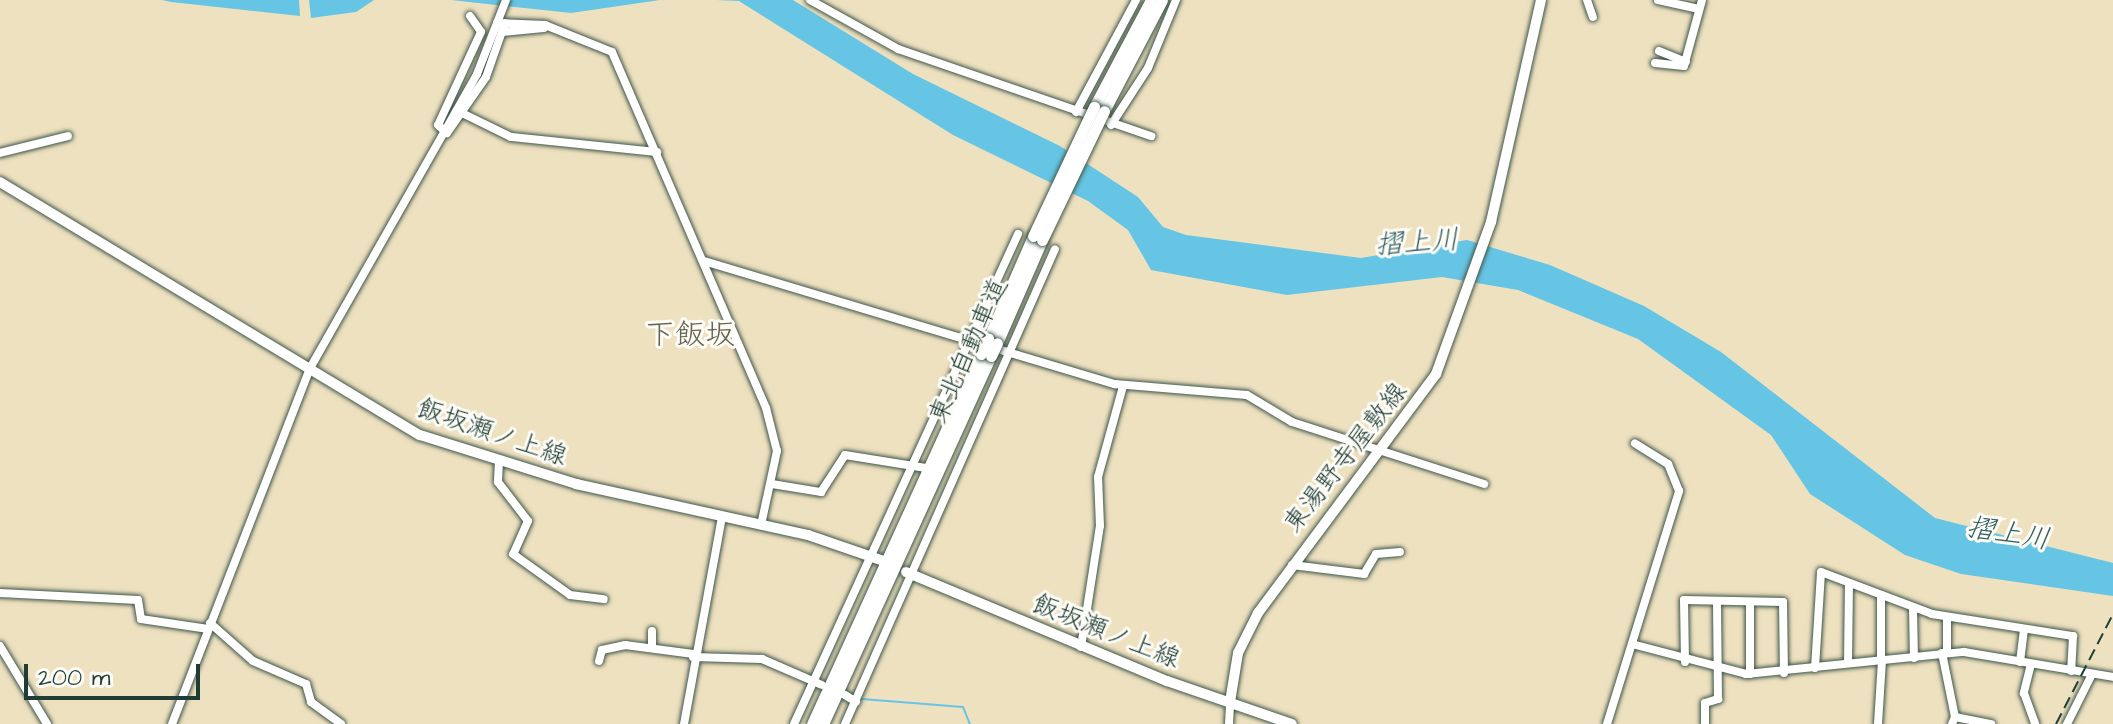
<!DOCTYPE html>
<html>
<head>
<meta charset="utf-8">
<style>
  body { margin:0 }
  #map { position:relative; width:2113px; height:724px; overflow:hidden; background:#eee1c0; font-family:"Architects Daughter","Klee One",sans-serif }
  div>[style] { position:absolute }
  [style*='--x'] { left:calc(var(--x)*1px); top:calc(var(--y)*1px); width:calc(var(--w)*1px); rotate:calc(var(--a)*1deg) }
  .water>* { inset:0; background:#66c5e4 }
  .stream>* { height:2px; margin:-1px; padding:0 1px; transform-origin:1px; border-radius:1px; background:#66c5e4 }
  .roads { filter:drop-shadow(0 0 2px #3e5649) drop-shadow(0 0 2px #3e5649) }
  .minor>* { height:8px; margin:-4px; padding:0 4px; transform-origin:4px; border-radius:4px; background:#fff }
  .major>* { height:10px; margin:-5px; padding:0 5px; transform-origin:5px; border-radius:5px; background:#fff }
  .highway>* { height:11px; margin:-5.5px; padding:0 5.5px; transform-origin:5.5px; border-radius:5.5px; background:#fff }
  .rail>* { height:2px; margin-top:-1px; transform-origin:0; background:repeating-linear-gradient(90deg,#1f3d34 0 12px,transparent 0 18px) }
  .bridges { filter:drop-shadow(0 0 2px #3e5649) drop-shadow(0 0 2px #3e5649) }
  .highway-bridge>* { height:11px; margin:-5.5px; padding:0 5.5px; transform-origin:5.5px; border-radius:5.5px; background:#fff }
  span { translate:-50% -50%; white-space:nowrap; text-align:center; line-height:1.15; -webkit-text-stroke:6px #fdfcf7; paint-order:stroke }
  .street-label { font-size:26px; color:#1f3d34 }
  .water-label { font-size:28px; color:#315f60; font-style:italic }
  .quarter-label { font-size:30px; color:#666451 }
  .scale { position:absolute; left:24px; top:664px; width:176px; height:36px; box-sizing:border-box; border:4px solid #1f3d34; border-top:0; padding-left:10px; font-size:24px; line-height:28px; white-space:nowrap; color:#1f3d34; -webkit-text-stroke:6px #fdfcf7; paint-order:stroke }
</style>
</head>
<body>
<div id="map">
  <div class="water">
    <div style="clip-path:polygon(162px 0,299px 0,300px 16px,171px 2px)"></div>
    <div style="clip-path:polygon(309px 0,374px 0,356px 12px,311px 18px)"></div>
    <div style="clip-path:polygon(451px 0,660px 0,571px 13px)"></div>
    <div style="clip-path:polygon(716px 0,793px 0,913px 74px,1060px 146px,1138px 197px,1163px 227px,1186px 235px,1361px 258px,1467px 240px,1550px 265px,1644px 306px,1721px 352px,1935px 518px,2113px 563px,2113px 596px,1961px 574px,1905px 555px,1810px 494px,1771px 435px,1638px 339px,1518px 290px,1442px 277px,1287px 295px,1151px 270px,1128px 230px,1088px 201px,953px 135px,739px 1px)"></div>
  </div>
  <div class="stream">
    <div style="--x:862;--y:699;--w:101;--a:4.5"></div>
    <div style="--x:963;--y:707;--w:18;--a:68"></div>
  </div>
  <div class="roads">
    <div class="minor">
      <div style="--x:810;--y:0;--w:101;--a:29.1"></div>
      <div style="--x:898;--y:49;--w:268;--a:19"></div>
      <div style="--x:1587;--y:0;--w:18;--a:71"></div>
      <div style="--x:1658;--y:0;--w:42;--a:12.4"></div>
      <div style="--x:470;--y:16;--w:19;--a:55"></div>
      <div style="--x:481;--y:32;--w:102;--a:114.8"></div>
      <div style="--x:438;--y:125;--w:12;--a:42"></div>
      <div style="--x:447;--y:133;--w:68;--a:-55.1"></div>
      <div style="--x:486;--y:77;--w:57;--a:-70.6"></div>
      <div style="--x:497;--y:23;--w:48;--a:2.4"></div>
      <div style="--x:545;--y:25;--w:72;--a:21.9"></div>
      <div style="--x:612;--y:52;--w:388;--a:66.6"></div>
      <div style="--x:766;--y:408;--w:44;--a:75.7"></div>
      <div style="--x:777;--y:451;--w:76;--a:102.2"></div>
      <div style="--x:502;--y:32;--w:42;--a:-5.4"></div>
      <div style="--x:1659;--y:51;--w:29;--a:22"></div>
      <div style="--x:1655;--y:63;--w:29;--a:6"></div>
      <div style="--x:1684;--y:66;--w:68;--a:-74.7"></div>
      <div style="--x:1076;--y:112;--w:127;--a:-61.8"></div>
      <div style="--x:464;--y:114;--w:52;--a:26.1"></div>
      <div style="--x:511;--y:137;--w:147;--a:5.9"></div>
      <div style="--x:1111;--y:125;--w:68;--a:-57"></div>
      <div style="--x:1148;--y:68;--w:74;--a:-67.6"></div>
      <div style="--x:0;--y:153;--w:70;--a:-14"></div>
      <div style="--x:704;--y:261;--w:429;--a:16.7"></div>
      <div style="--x:1115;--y:384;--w:132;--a:4.8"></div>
      <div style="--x:1247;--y:395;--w:52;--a:31"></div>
      <div style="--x:1292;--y:422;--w:202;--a:17.9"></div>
      <div style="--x:499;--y:461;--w:21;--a:93"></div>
      <div style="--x:498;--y:482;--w:49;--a:52.4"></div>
      <div style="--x:528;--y:521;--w:36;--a:114"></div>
      <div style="--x:513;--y:554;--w:70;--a:35.7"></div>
      <div style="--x:570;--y:595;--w:34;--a:7"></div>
      <div style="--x:772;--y:484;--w:50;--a:9.3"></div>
      <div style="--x:821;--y:492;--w:44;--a:-57"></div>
      <div style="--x:845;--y:455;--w:82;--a:9.1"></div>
      <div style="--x:1292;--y:565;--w:73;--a:7.1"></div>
      <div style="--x:1364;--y:574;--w:23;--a:-59"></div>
      <div style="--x:1376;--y:554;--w:24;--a:-5"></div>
      <div style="--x:0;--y:593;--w:138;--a:2.9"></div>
      <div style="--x:138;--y:600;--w:19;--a:81"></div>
      <div style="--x:141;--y:619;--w:68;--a:8.5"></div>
      <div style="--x:1913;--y:608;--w:50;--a:88.9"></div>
      <div style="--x:1947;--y:617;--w:36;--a:90"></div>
      <div style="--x:210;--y:623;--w:57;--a:41.5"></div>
      <div style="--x:253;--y:661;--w:58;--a:23.5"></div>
      <div style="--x:306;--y:684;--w:19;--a:74"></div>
      <div style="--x:311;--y:702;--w:37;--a:36"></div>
      <div style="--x:652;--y:631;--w:13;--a:90"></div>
      <div style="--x:1632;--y:644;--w:118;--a:14.7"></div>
      <div style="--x:1746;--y:674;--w:219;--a:-5.8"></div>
      <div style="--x:1964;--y:652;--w:151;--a:9.5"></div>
      <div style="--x:0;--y:646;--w:91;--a:58.9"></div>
      <div style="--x:1081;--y:647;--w:122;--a:-81.1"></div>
      <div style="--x:1100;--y:526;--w:49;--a:-92.3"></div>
      <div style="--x:1098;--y:477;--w:94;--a:-74.6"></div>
      <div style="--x:1942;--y:653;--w:65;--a:78.5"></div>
      <div style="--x:693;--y:657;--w:69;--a:1.7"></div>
      <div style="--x:762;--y:659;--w:65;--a:23.4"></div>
      <div style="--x:599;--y:661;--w:11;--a:-75"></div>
      <div style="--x:602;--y:650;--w:24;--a:-12"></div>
      <div style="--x:625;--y:645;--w:69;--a:7.5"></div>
      <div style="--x:1881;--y:661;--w:66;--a:-90"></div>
      <div style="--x:1685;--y:662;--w:62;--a:-90.9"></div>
      <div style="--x:1684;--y:600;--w:99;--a:1.2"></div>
      <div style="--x:1783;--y:602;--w:71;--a:89.2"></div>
      <div style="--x:2020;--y:662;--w:33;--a:-83"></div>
      <div style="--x:1848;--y:663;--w:80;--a:-89.3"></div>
      <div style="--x:2031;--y:664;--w:30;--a:104"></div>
      <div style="--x:2024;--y:693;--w:33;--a:70"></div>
      <div style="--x:1815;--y:668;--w:96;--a:-86.4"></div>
      <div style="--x:1821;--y:572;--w:119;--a:20.7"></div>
      <div style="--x:1932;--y:614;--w:143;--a:8.9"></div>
      <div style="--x:2073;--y:636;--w:35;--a:93"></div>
      <div style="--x:1750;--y:674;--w:71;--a:-90"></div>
      <div style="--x:845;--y:695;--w:13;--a:32"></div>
      <div style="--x:172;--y:724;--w:380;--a:-68.8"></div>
      <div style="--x:309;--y:370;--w:340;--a:-60.4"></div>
      <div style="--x:477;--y:74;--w:79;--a:-68.6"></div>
      <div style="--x:684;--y:724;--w:210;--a:-79.6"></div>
      <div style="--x:794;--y:724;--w:539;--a:-65.43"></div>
      <div style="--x:845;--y:724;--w:519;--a:-66.15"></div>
      <div style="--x:1229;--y:724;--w:22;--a:-87"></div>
      <div style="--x:1607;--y:724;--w:244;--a:-72.8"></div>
      <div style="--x:1679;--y:491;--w:29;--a:-112"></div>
      <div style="--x:1668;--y:464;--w:39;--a:-148"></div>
      <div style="--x:1705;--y:724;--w:21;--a:-90"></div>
      <div style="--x:1705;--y:703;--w:14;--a:-17"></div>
      <div style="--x:1718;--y:699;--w:97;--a:-90.6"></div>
      <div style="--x:1878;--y:724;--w:63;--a:-86.4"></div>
      <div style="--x:1952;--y:724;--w:8;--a:-67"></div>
      <div style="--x:1955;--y:717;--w:37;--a:11"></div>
      <div style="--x:2067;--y:724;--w:56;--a:-63.4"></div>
    </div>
    <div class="major">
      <div style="--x:0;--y:182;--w:490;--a:31.1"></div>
      <div style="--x:420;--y:435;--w:164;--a:17.4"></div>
      <div style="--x:576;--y:484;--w:238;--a:12.4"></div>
      <div style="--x:808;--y:535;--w:80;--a:18.9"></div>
      <div style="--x:906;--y:572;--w:283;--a:22.7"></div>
      <div style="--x:1167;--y:681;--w:132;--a:19"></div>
      <div style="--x:1230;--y:702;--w:50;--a:-80.7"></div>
      <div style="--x:1238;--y:653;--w:45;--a:-63.4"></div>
      <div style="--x:1258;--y:613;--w:298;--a:-53.3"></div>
      <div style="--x:1436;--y:374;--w:162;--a:-70.1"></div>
      <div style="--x:1491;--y:222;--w:228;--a:-77.3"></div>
    </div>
    <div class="highway">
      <div style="--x:1094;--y:107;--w:121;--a:-62"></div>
      <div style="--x:1104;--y:111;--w:125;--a:-62.4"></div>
      <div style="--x:988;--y:339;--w:112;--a:-66.4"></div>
      <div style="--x:997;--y:343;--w:112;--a:-66.4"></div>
      <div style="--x:812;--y:724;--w:407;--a:-65.5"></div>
      <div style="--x:823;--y:724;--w:405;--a:-65.5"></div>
    </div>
  </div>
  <div class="rail">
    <div style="--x:2056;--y:724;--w:124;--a:-62.6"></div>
  </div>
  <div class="bridges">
    <div class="highway-bridge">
      <div style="--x:1033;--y:236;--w:143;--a:-64.7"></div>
      <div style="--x:1042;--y:240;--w:143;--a:-64.3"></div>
      <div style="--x:981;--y:354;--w:17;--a:-65"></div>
      <div style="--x:991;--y:356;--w:14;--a:-65"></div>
    </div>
  </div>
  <div class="street-label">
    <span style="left:969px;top:351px;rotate:-66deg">東北自動車道</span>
    <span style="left:492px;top:433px;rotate:19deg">飯坂瀬ノ上線</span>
    <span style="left:1346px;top:458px;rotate:-52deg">東湯野寺屋敷線</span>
    <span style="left:1106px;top:632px;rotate:22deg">飯坂瀬ノ上線</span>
  </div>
  <div class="water-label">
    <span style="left:1417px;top:243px;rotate:-4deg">摺上川</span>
    <span style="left:2008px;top:534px;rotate:9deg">摺上川</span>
  </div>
  <div class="quarter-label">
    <span style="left:690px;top:335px">下飯坂</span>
  </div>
  <div class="scale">200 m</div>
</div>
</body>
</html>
